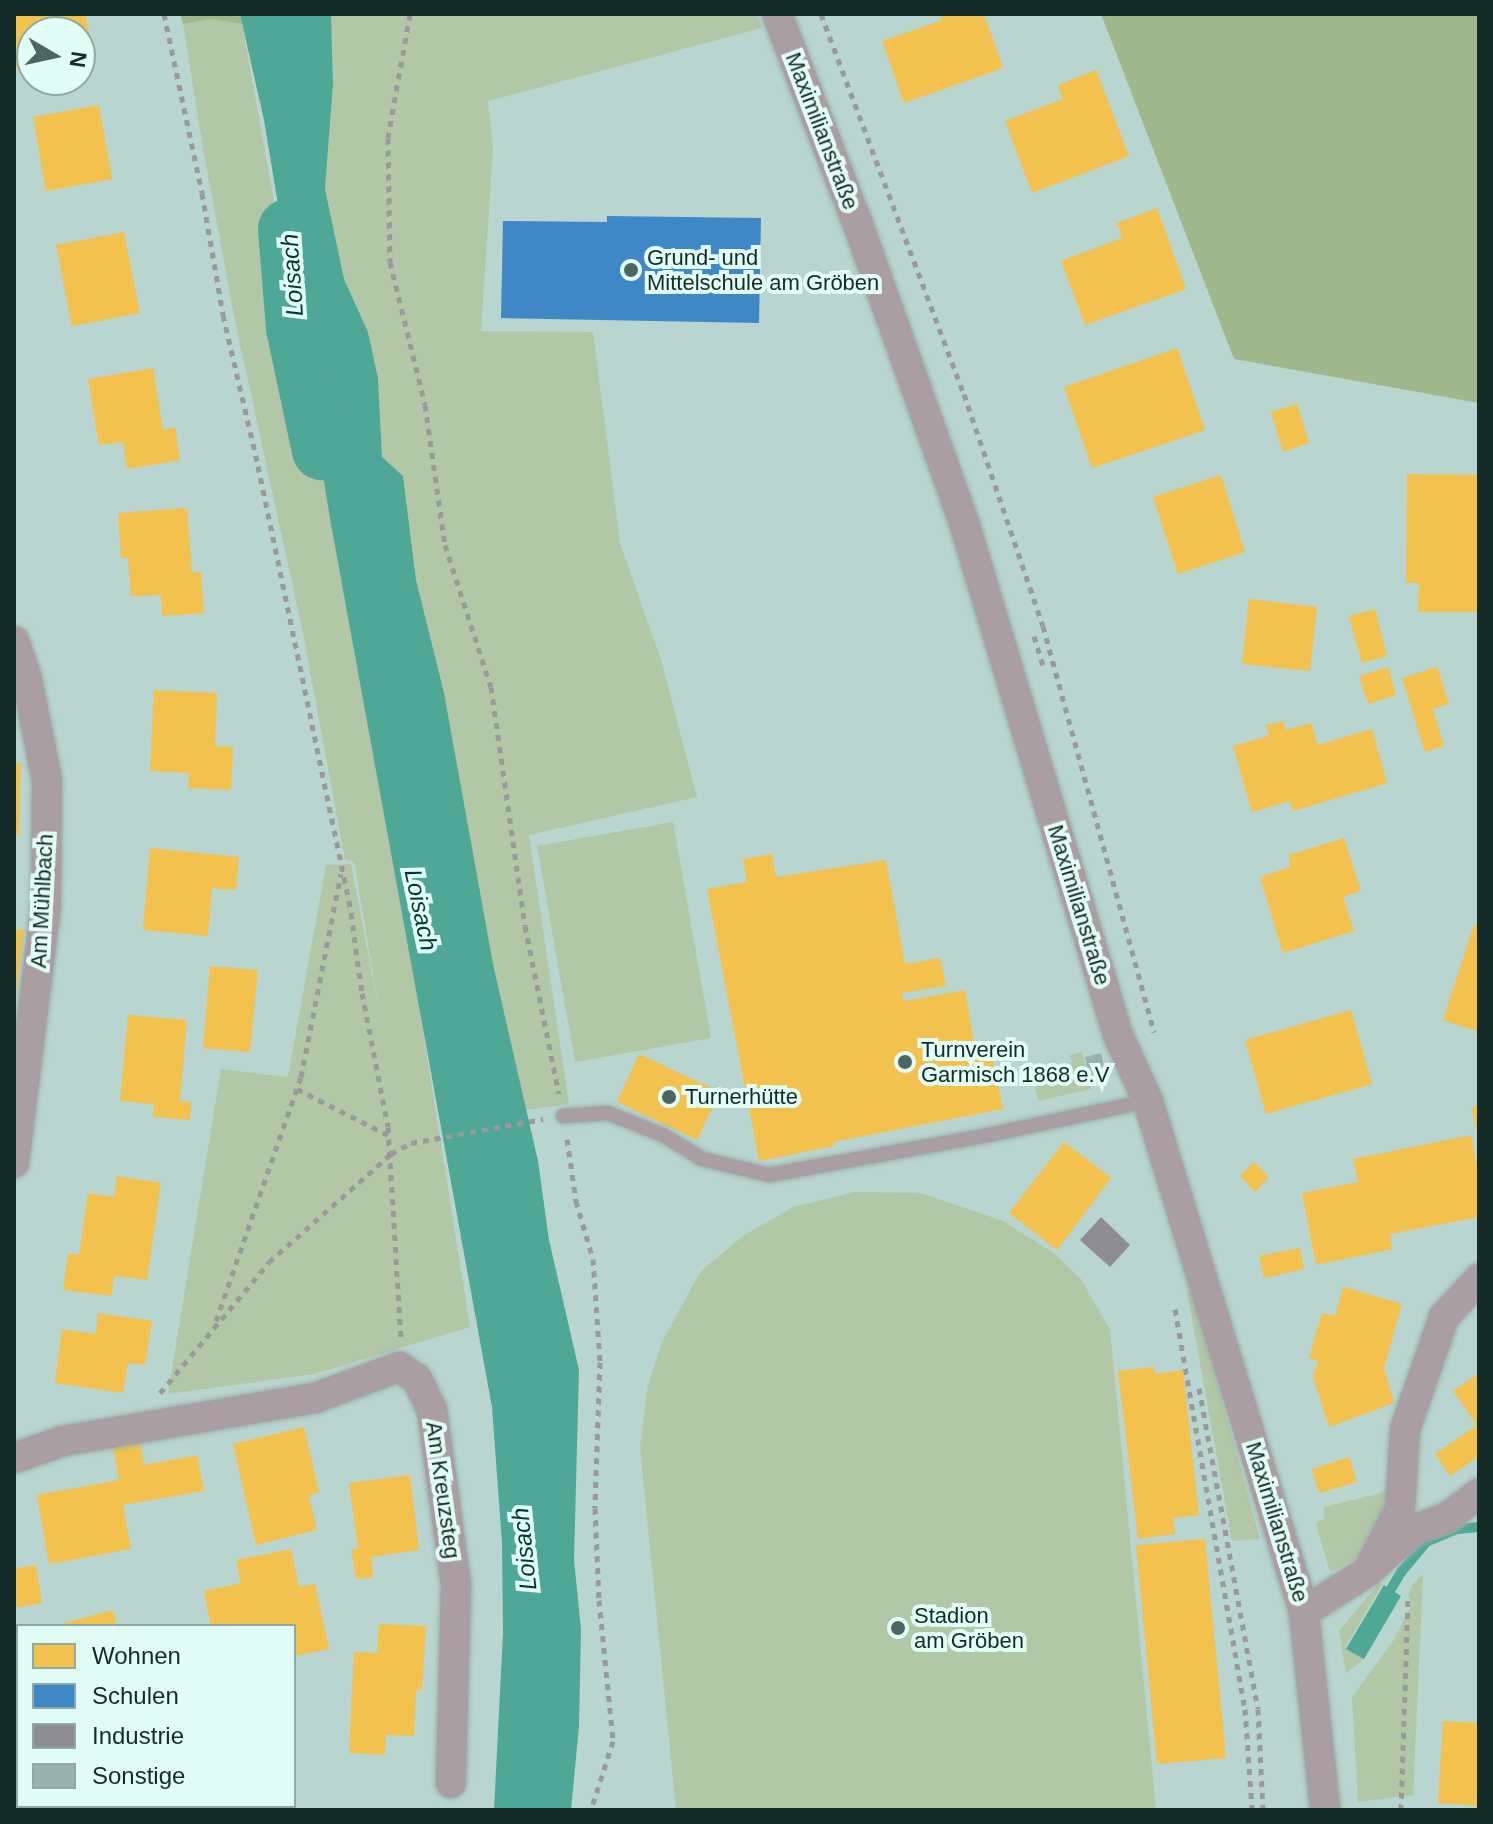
<!DOCTYPE html>
<html>
<head>
<meta charset="utf-8">
<style>
  body { margin:0 }
  #map { position:relative; width:1493px; height:1824px; overflow:hidden; background:#b8d5cf; font-family:Helvetica,sans-serif }
  div>[style] { position:absolute }
  [style*='--x'] { left:calc(var(--x)*1px); top:calc(var(--y)*1px); width:calc(var(--w)*1px); rotate:calc(var(--a)*1deg) }
  .green>* { inset:0; background:#b2c7a5 }
  .forest>* { inset:0; background:#a1b78b }
  .water>* { inset:0; background:#4fa798 }
  .homes>* { inset:0; background:#f2c14e }
  .schools>* { inset:0; background:#3f88c5 }
  .industry>* { inset:0; background:#8d8d92 }
  .stream>* { height:10px; margin:-5px; padding:0 5px; transform-origin:5px; border-radius:5px; background:#4fa798 }
  .river>* { height:60px; margin:-30px; padding:0 30px; transform-origin:30px; border-radius:30px; background:#4fa798 }
  .building>* { inset:0; background:#9ab2ad }
  .path>* { height:5px; margin-top:-2.5px; transform-origin:0; background:repeating-linear-gradient(90deg,#9a9a9b 0 6px,transparent 0 12px) }
  .roads { filter:drop-shadow(0 0 2px #9ab1ac) drop-shadow(0 0 2px #9ab1ac) }
  .service>* { height:14px; margin:-7px; padding:0 7px; transform-origin:7px; border-radius:7px; background:#aa9ea2 }
  .minor>* { height:30px; margin:-15px; padding:0 15px; transform-origin:15px; border-radius:15px; background:#aa9ea2 }
  .dots>* { width:22px; height:22px; translate:-50% -50%; box-sizing:border-box; border:4px solid #e1fdf6; border-radius:50% }
  span { translate:-50% -50%; white-space:nowrap; text-align:center; line-height:1.15; -webkit-text-stroke:8px #e1fdf6; paint-order:stroke }
  .street-label { font-size:22px; color:#152b27 }
  .poi-label { font-size:22px; color:#152b27 }
  .left { translate:0 -50%; text-align:left }
  .water-label { font-size:24px; color:#03362e; font-style:italic }
  .frame { position:absolute; inset:0; border:16px solid #152b27; pointer-events:none }
  .legend { position:absolute; left:16px; top:1624px; width:280px; height:184px; box-sizing:border-box; background:#e1fdf6; border:2px solid #8fa9a3; margin:0; padding:10px 14px; list-style:none; font-size:24px; color:#152b27 }
  .legend li { display:flex; align-items:center; gap:16px; height:40px }
  .legend b { width:40px; border:2px solid #8fa9a3 }
  .north { position:absolute; left:16px; top:16px; width:80px; height:80px; box-sizing:border-box; background:#e1fdf6; border:2px solid #8fa9a3; border-radius:50%; rotate:99deg; font-size:22px; font-weight:700; line-height:32px; text-align:center; color:#152b27 }
  .north::after { content:''; display:block; margin:auto; width:28px; height:36px; background:#4e6662; clip-path:polygon(50% 0,100% 100%,50% 72%,0 100%) }
</style>
</head>
<body>
<div id="map">
  <div class="green">
    <div style="clip-path:polygon(331px 14px,756px 14px,762px 28px,488px 101px,493px 148px,481px 331px,593px 332px,620px 543px,661px 660px,697px 797px,529px 835px,569px 1104px,526px 1110px,493px 964px,416px 580px,403px 476px,382px 458px,378px 378px,368px 332px,344px 279px,325px 189px,333px 84px)"></div>
    <div style="clip-path:polygon(211px 19px,242px 24px,412px 962px,470px 1327px,314px 1374px,168px 1394px,221px 1069px,288px 1077px,326px 865px,351px 864px,381px 1020px,354px 861px,345px 860px,303px 633px,236px 326px,204px 154px,183px 24px)"></div>
    <div style="clip-path:polygon(673px 822px,711px 1038px,575px 1062px,537px 846px)"></div>
    <div style="clip-path:polygon(1082px 1052px,1091px 1089px,1038px 1101px,1035px 1086px,1075px 1079px,1070px 1055px)"></div>
    <div style="clip-path:polygon(855px 1192px,921px 1193px,1003px 1221px,1054px 1253px,1081px 1279px,1110px 1330px,1156px 1810px,676px 1810px,640px 1447px,648px 1385px,662px 1342px,701px 1271px,743px 1236px,793px 1207px)"></div>
    <div style="clip-path:polygon(1187px 1291px,1192px 1291px,1260px 1539px,1232px 1541px)"></div>
    <div style="clip-path:polygon(1393px 1490px,1374px 1549px,1330px 1572px,1316px 1523px,1324px 1519px,1324px 1507px)"></div>
    <div style="clip-path:polygon(1423px 1575px,1413px 1795px,1358px 1802px,1352px 1697px,1393px 1641px,1412px 1604px,1408px 1595px,1414px 1582px)"></div>
    <div style="clip-path:polygon(1380px 1582px,1382px 1585px,1345px 1647px,1364px 1659px,1346px 1673px,1339px 1631px)"></div>
  </div>
  <div class="forest">
    <div style="clip-path:polygon(180px 14px,240px 14px,242px 24px,211px 19px,183px 24px)"></div>
    <div style="clip-path:polygon(1101px 14px,1479px 14px,1479px 403px,1234px 359px)"></div>
  </div>
  <div class="water">
    <div style="clip-path:polygon(240px 14px,331px 14px,333px 84px,325px 189px,344px 279px,368px 332px,378px 378px,382px 457px,403px 476px,416px 580px,444px 693px,493px 964px,538px 1161px,549px 1240px,579px 1370px,574px 1560px,581px 1629px,579px 1726px,571px 1810px,494px 1810px,503px 1633px,502px 1543px,492px 1407px,331px 524px,264px 120px)"></div>
    <div style="clip-path:polygon(1384px 1585px,1401px 1596px,1364px 1659px,1346px 1649px)"></div>
  </div>
  <div class="homes">
    <div style="clip-path:polygon(14px 14px,85px 14px,93px 51px,80px 54px,80px 32px,32px 32px,32px 65px,14px 69px)"></div>
    <div style="clip-path:polygon(940px 14px,984px 14px,1003px 68px,904px 103px,882px 41px,942px 20px)"></div>
    <div style="clip-path:polygon(1096px 70px,1129px 156px,1032px 193px,1005px 121px,1063px 99px,1058px 85px)"></div>
    <div style="clip-path:polygon(99px 105px,112px 179px,46px 191px,33px 117px)"></div>
    <div style="clip-path:polygon(1157px 208px,1186px 289px,1085px 325px,1061px 261px,1122px 238px,1117px 223px)"></div>
    <div style="clip-path:polygon(124px 232px,140px 313px,72px 326px,56px 245px)"></div>
    <div style="clip-path:polygon(1177px 348px,1205px 430px,1092px 468px,1064px 387px)"></div>
    <div style="clip-path:polygon(153px 368px,163px 430px,175px 427px,180px 460px,127px 469px,123px 442px,99px 445px,88px 379px)"></div>
    <div style="clip-path:polygon(1297px 404px,1309px 443px,1283px 452px,1271px 412px)"></div>
    <div style="clip-path:polygon(1407px 474px,1479px 475px,1479px 612px,1418px 612px,1419px 583px,1406px 583px)"></div>
    <div style="clip-path:polygon(1221px 475px,1245px 552px,1178px 574px,1153px 497px)"></div>
    <div style="clip-path:polygon(187px 508px,192px 573px,201px 572px,204px 613px,162px 616px,161px 595px,131px 596px,128px 558px,121px 558px,118px 513px)"></div>
    <div style="clip-path:polygon(1249px 599px,1317px 607px,1310px 671px,1242px 664px)"></div>
    <div style="clip-path:polygon(1375px 609px,1387px 656px,1362px 663px,1349px 616px)"></div>
    <div style="clip-path:polygon(1388px 667px,1396px 695px,1368px 704px,1359px 676px)"></div>
    <div style="clip-path:polygon(1437px 667px,1449px 704px,1433px 709px,1444px 746px,1425px 752px,1402px 678px)"></div>
    <div style="clip-path:polygon(154px 690px,217px 693px,215px 746px,233px 747px,231px 790px,188px 788px,189px 773px,150px 771px)"></div>
    <div style="clip-path:polygon(1283px 721px,1286px 730px,1311px 723px,1318px 745px,1372px 729px,1387px 783px,1293px 811px,1290px 801px,1252px 812px,1233px 746px,1269px 736px,1266px 725px)"></div>
    <div style="clip-path:polygon(14px 763px,21px 763px,19px 836px,14px 835px)"></div>
    <div style="clip-path:polygon(1344px 838px,1361px 891px,1343px 897px,1354px 931px,1283px 953px,1260px 877px,1290px 867px,1289px 855px)"></div>
    <div style="clip-path:polygon(150px 848px,239px 857px,236px 890px,212px 888px,208px 936px,143px 930px)"></div>
    <div style="clip-path:polygon(772px 854px,776px 877px,886px 860px,905px 964px,940px 958px,946px 986px,902px 993px,903px 1001px,965px 990px,975px 1049px,990px 1046px,1003px 1109px,833px 1142px,834px 1146px,759px 1161px,707px 889px,747px 882px,743px 859px)"></div>
    <div style="clip-path:polygon(1474px 925px,1479px 926px,1479px 1032px,1443px 1020px)"></div>
    <div style="clip-path:polygon(14px 929px,24px 930px,16px 997px,14px 997px)"></div>
    <div style="clip-path:polygon(210px 966px,258px 970px,250px 1052px,203px 1048px)"></div>
    <div style="clip-path:polygon(1351px 1010px,1372px 1084px,1266px 1114px,1245px 1040px)"></div>
    <div style="clip-path:polygon(128px 1015px,187px 1020px,180px 1101px,191px 1102px,190px 1120px,153px 1117px,154px 1104px,120px 1101px)"></div>
    <div style="clip-path:polygon(639px 1054px,720px 1092px,697px 1140px,617px 1102px)"></div>
    <div style="clip-path:polygon(1479px 1106px,1479px 1136px,1478px 1136px,1471px 1107px)"></div>
    <div style="clip-path:polygon(1471px 1135px,1479px 1177px,1479px 1217px,1390px 1234px,1392px 1249px,1316px 1265px,1302px 1193px,1358px 1182px,1353px 1159px)"></div>
    <div style="clip-path:polygon(1064px 1142px,1111px 1178px,1057px 1250px,1009px 1213px)"></div>
    <div style="clip-path:polygon(1254px 1162px,1269px 1177px,1255px 1192px,1240px 1176px)"></div>
    <div style="clip-path:polygon(117px 1176px,161px 1183px,147px 1280px,114px 1276px,111px 1296px,63px 1290px,68px 1253px,79px 1255px,88px 1193px,114px 1197px)"></div>
    <div style="clip-path:polygon(1300px 1248px,1304px 1269px,1264px 1278px,1259px 1256px)"></div>
    <div style="clip-path:polygon(1343px 1287px,1402px 1304px,1384px 1368px,1394px 1403px,1329px 1427px,1313px 1377px,1318px 1361px,1309px 1358px,1322px 1313px,1335px 1316px)"></div>
    <div style="clip-path:polygon(98px 1313px,152px 1321px,145px 1365px,128px 1363px,123px 1393px,55px 1383px,62px 1329px,96px 1334px)"></div>
    <div style="clip-path:polygon(1154px 1367px,1155px 1374px,1183px 1370px,1199px 1515px,1173px 1518px,1175px 1534px,1138px 1539px,1118px 1371px)"></div>
    <div style="clip-path:polygon(1479px 1373px,1479px 1456px,1450px 1476px,1435px 1454px,1477px 1425px,1453px 1391px)"></div>
    <div style="clip-path:polygon(304px 1427px,319px 1492px,309px 1496px,317px 1530px,256px 1545px,233px 1444px)"></div>
    <div style="clip-path:polygon(140px 1442px,144px 1465px,197px 1455px,204px 1491px,123px 1505px,131px 1549px,49px 1564px,37px 1495px,119px 1480px,113px 1447px)"></div>
    <div style="clip-path:polygon(1349px 1457px,1357px 1482px,1319px 1493px,1312px 1469px)"></div>
    <div style="clip-path:polygon(410px 1475px,419px 1550px,371px 1557px,373px 1577px,356px 1579px,351px 1549px,358px 1549px,349px 1483px)"></div>
    <div style="clip-path:polygon(1205px 1539px,1226px 1758px,1157px 1764px,1136px 1545px)"></div>
    <div style="clip-path:polygon(291px 1549px,299px 1587px,315px 1584px,329px 1649px,294px 1656px,294px 1626px,211px 1626px,204px 1591px,241px 1583px,236px 1560px)"></div>
    <div style="clip-path:polygon(36px 1565px,42px 1603px,14px 1608px,14px 1569px)"></div>
    <div style="clip-path:polygon(113px 1610px,117px 1626px,64px 1626px,64px 1623px)"></div>
    <div style="clip-path:polygon(379px 1624px,426px 1626px,422px 1690px,416px 1690px,414px 1736px,386px 1735px,385px 1755px,349px 1753px,354px 1652px,377px 1653px)"></div>
    <div style="clip-path:polygon(1443px 1721px,1479px 1723px,1479px 1806px,1438px 1803px)"></div>
    <div style="clip-path:polygon(146px 1806px,187px 1806px,187px 1807px,147px 1810px)"></div>
  </div>
  <div class="schools">
    <div style="clip-path:polygon(607px 216px,761px 218px,759px 323px,501px 318px,503px 221px,607px 222px)"></div>
  </div>
  <div class="industry">
    <div style="clip-path:polygon(1101px 1217px,1130px 1245px,1110px 1267px,1080px 1240px)"></div>
  </div>
  <div class="stream">
    <div style="--x:1385;--y:1599;--w:33;--a:-59"></div>
    <div style="--x:1402;--y:1571;--w:38;--a:-50"></div>
    <div style="--x:1426;--y:1542;--w:34;--a:-23"></div>
    <div style="--x:1457;--y:1529;--w:22;--a:-5"></div>
  </div>
  <div class="river">
    <div style="--x:288;--y:229;--w:99;--a:85.4"></div>
    <div style="--x:296;--y:328;--w:125;--a:78"></div>
  </div>
  <div class="building">
    <div style="clip-path:polygon(1101px 1053px,1107px 1080px,1090px 1084px,1085px 1057px)"></div>
  </div>
  <div class="path">
    <div style="--x:164;--y:14;--w:183;--a:78"></div>
    <div style="--x:202;--y:193;--w:124;--a:80.2"></div>
    <div style="--x:223;--y:315;--w:155;--a:76.9"></div>
    <div style="--x:258;--y:466;--w:457;--a:78.2"></div>
    <div style="--x:351;--y:913;--w:81;--a:82.2"></div>
    <div style="--x:362;--y:993;--w:136;--a:79"></div>
    <div style="--x:388;--y:1127;--w:211;--a:86.5"></div>
    <div style="--x:410;--y:14;--w:126;--a:100.1"></div>
    <div style="--x:388;--y:138;--w:124;--a:89.1"></div>
    <div style="--x:390;--y:262;--w:147;--a:76.2"></div>
    <div style="--x:425;--y:405;--w:141;--a:81.9"></div>
    <div style="--x:445;--y:545;--w:149;--a:72.1"></div>
    <div style="--x:491;--y:687;--w:241;--a:81.9"></div>
    <div style="--x:525;--y:926;--w:171;--a:78.6"></div>
    <div style="--x:821;--y:14;--w:406;--a:69.4"></div>
    <div style="--x:964;--y:394;--w:245;--a:71.2"></div>
    <div style="--x:1043;--y:626;--w:421;--a:74.7"></div>
    <div style="--x:1034;--y:636;--w:30;--a:73"></div>
    <div style="--x:297;--y:1089;--w:102;--a:26.8"></div>
    <div style="--x:567;--y:1139;--w:63;--a:81.7"></div>
    <div style="--x:576;--y:1201;--w:60;--a:73.7"></div>
    <div style="--x:593;--y:1259;--w:103;--a:86.1"></div>
    <div style="--x:600;--y:1362;--w:146;--a:92"></div>
    <div style="--x:595;--y:1508;--w:92;--a:87.5"></div>
    <div style="--x:599;--y:1600;--w:142;--a:84.3"></div>
    <div style="--x:613;--y:1741;--w:72;--a:107.7"></div>
    <div style="--x:1175;--y:1309;--w:406;--a:80.1"></div>
    <div style="--x:1245;--y:1709;--w:101;--a:86"></div>
    <div style="--x:216;--y:1321;--w:258;--a:-70.8"></div>
    <div style="--x:301;--y:1077;--w:207;--a:-78.9"></div>
    <div style="--x:1199;--y:1388;--w:326;--a:79.6"></div>
    <div style="--x:1258;--y:1709;--w:101;--a:87.2"></div>
    <div style="--x:160;--y:1393;--w:170;--a:-50.2"></div>
    <div style="--x:269;--y:1262;--w:163;--a:-41.5"></div>
    <div style="--x:391;--y:1154;--w:23;--a:-29"></div>
    <div style="--x:411;--y:1143;--w:134;--a:-10.3"></div>
    <div style="--x:1401;--y:1810;--w:215;--a:-88.1"></div>
  </div>
  <div class="roads">
    <div class="service">
      <div style="--x:563;--y:1116;--w:45;--a:-3.8"></div>
      <div style="--x:608;--y:1113;--w:61;--a:22"></div>
      <div style="--x:665;--y:1136;--w:44;--a:31.9"></div>
      <div style="--x:702;--y:1159;--w:69;--a:13.4"></div>
      <div style="--x:769;--y:1175;--w:224;--a:-10.3"></div>
      <div style="--x:989;--y:1135;--w:163;--a:-12.1"></div>
    </div>
    <div class="minor">
      <div style="--x:777;--y:14;--w:223;--a:69"></div>
      <div style="--x:857;--y:222;--w:323;--a:70.4"></div>
      <div style="--x:965;--y:526;--w:531;--a:73.27"></div>
      <div style="--x:1118;--y:1035;--w:72;--a:65.6"></div>
      <div style="--x:1148;--y:1101;--w:534;--a:73.02"></div>
      <div style="--x:1304;--y:1612;--w:199;--a:83.9"></div>
      <div style="--x:14;--y:641;--w:36;--a:71"></div>
      <div style="--x:26;--y:675;--w:107;--a:78.7"></div>
      <div style="--x:47;--y:780;--w:125;--a:90.5"></div>
      <div style="--x:46;--y:905;--w:260;--a:97.1"></div>
      <div style="--x:14;--y:1458;--w:52;--a:-19.1"></div>
      <div style="--x:63;--y:1441;--w:256;--a:-9.7"></div>
      <div style="--x:315;--y:1398;--w:90;--a:-20.3"></div>
      <div style="--x:399;--y:1367;--w:22;--a:34"></div>
      <div style="--x:417;--y:1379;--w:34;--a:64"></div>
      <div style="--x:432;--y:1410;--w:178;--a:82.2"></div>
      <div style="--x:456;--y:1586;--w:197;--a:91.5"></div>
      <div style="--x:1368;--y:1571;--w:70;--a:-62.7"></div>
      <div style="--x:1400;--y:1509;--w:80;--a:-86.4"></div>
      <div style="--x:1405;--y:1429;--w:119;--a:-70.8"></div>
      <div style="--x:1444;--y:1317;--w:52;--a:-47.4"></div>
      <div style="--x:1304;--y:1612;--w:76;--a:-32.6"></div>
      <div style="--x:1368;--y:1571;--w:62;--a:-41.7"></div>
      <div style="--x:1414;--y:1530;--w:36;--a:-21"></div>
      <div style="--x:1448;--y:1517;--w:39;--a:-37"></div>
    </div>
  </div>
  <div class="dots">
    <div style="left:631px;top:270px;background:#4e6662"></div>
    <div style="left:905px;top:1062px;background:#4e6662"></div>
    <div style="left:669px;top:1097px;background:#4e6662"></div>
    <div style="left:898px;top:1628px;background:#4e6662"></div>
  </div>
  <div class="street-label">
    <span style="left:822px;top:131px;rotate:69deg">Maximilianstraße</span>
    <span style="left:42px;top:901px;rotate:-87deg">Am Mühlbach</span>
    <span style="left:1079px;top:905px;rotate:73deg">Maximilianstraße</span>
    <span style="left:443px;top:1490px;rotate:82deg">Am Kreuzsteg</span>
    <span style="left:1277px;top:1522px;rotate:73deg">Maximilianstraße</span>
  </div>
  <div class="poi-label">
    <span class="left" style="left:647px;top:270px">Grund- und<br>Mittelschule am Gröben</span>
    <span class="left" style="left:921px;top:1062px">Turnverein<br>Garmisch 1868 e.V</span>
    <span class="left" style="left:685px;top:1097px">Turnerhütte</span>
    <span class="left" style="left:914px;top:1628px">Stadion<br>am Gröben</span>
  </div>
  <div class="water-label">
    <span style="left:292px;top:275px;rotate:-94deg">Loisach</span>
    <span style="left:421px;top:910px;rotate:78deg">Loisach</span>
    <span style="left:524px;top:1549px;rotate:-96deg">Loisach</span>
  </div>
  <div class="frame"></div>
  <ul class="legend">
  <li><b style="height:22px;background:#f2c14e"></b>Wohnen</li>
  <li><b style="height:22px;background:#3f88c5"></b>Schulen</li>
  <li><b style="height:22px;background:#8d8d92"></b>Industrie</li>
  <li><b style="height:22px;background:#9ab2ad"></b>Sonstige</li>
  </ul>
  <div class="north">N</div>
</div>
</body>
</html>
